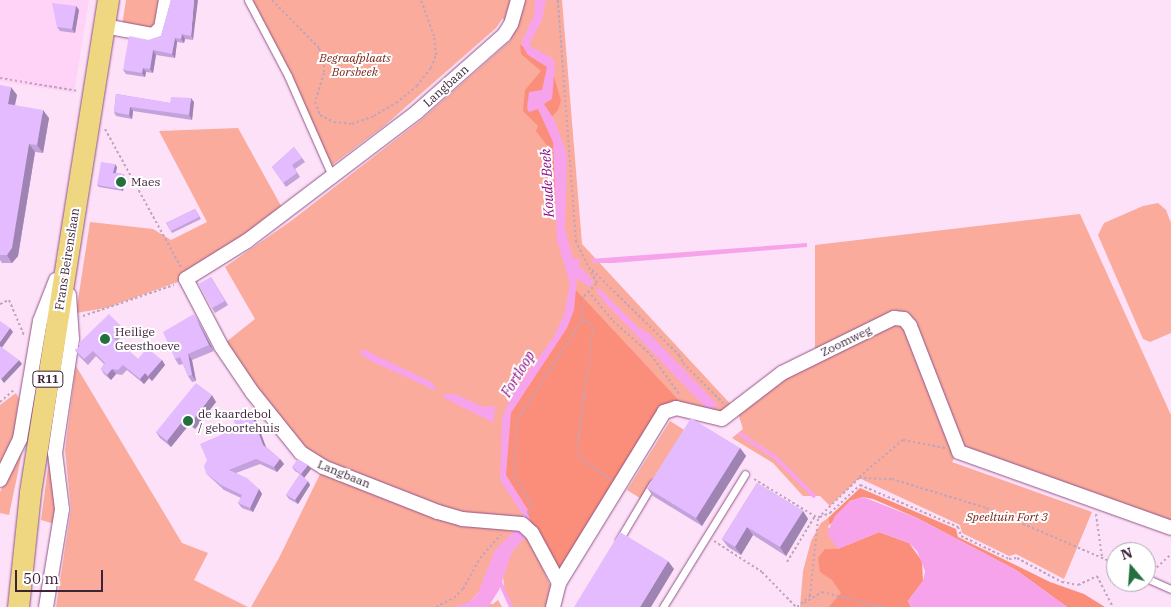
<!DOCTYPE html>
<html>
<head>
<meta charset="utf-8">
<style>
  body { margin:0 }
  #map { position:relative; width:1171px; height:607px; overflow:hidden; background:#fde1f8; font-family:"IBM Plex Serif",serif }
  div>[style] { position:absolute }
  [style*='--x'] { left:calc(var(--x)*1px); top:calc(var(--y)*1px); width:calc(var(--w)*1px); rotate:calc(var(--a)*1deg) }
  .built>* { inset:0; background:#ffd2f8 }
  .green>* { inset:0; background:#faab9c }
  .forest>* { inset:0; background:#fb8e7a }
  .water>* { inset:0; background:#f7a3ec }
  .stream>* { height:4px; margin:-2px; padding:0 2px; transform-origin:2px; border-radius:2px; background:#f7a3ec }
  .path>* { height:2px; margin-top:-1px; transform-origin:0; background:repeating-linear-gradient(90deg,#bfa4bb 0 2.5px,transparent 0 5px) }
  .roads { filter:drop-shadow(0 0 1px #915489) drop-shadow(0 0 1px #915489) }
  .lane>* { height:7px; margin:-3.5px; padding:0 3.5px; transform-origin:3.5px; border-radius:3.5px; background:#fff }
  .street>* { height:14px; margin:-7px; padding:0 7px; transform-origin:7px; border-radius:7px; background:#fff }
  .primary>* { height:21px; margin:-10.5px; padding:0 10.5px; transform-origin:10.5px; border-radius:10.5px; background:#efd680 }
  .wall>* { inset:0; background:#c3a1da }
  .shaded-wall>* { inset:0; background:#9f83b2 }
  .building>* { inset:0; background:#e3bbfe }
  .dots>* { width:14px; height:14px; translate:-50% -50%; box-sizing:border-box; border:2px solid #fff; border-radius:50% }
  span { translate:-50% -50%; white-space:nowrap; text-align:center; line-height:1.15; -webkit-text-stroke:4px #fff; paint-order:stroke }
  .shield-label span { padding:1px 4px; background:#fff; border:1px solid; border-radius:4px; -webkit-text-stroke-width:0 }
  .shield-label { font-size:11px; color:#3d233a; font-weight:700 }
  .park-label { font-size:12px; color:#782417; font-style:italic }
  .street-label { font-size:12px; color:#3d233a }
  .poi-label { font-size:12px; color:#3d233a }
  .left { translate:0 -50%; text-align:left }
  .water-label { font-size:14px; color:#8f0a86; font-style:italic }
  .north { position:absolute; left:1106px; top:542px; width:50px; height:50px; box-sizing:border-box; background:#fff; border:1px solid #b1a7b0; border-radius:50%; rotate:342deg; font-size:14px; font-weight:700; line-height:20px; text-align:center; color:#3d233a }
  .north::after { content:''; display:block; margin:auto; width:18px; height:22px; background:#236f3e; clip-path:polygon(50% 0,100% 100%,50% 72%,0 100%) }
  .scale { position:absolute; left:15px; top:570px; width:88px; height:22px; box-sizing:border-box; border:2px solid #3d233a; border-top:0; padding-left:6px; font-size:15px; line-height:18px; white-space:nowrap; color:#3d233a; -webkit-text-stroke:4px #fff; paint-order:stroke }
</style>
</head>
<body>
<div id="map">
  <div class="built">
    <div style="clip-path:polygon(0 0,89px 0,74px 93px,0 81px)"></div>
  </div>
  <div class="green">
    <div style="clip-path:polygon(126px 0,161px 0,157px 27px,153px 31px,122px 26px)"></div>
    <div style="clip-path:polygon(248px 0,562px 0,582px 244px,736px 410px,815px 356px,815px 245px,1080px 214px,1171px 415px,1171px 528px,955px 457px,952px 462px,1092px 512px,1064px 579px,1016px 554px,1009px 556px,962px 533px,960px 525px,859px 478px,830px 506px,820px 496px,803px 496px,773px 463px,732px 438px,743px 429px,737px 410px,722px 419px,689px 411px,574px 289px,523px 519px,483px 587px,471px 601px,493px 604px,498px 600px,502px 607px,251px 607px,279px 558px,323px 468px,316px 464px,221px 346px,255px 319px,225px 267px,291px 221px,421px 120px,511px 40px,503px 18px,496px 28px,384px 126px,328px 168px)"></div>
    <div style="clip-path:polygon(238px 128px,285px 213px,186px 279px,106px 308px,76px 313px,90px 222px,153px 229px,171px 240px,207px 222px,159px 131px)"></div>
    <div style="clip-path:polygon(1158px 203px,1166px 210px,1171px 223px,1171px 333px,1150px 342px,1143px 339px,1098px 235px,1104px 223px,1143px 206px)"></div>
    <div style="clip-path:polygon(76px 366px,182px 543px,208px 553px,194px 580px,248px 607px,56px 607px,71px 509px,65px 450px)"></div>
    <div style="clip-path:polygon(16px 393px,19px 399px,14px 435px,0 466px,0 405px)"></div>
    <div style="clip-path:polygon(670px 421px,689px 433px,646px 502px,627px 490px)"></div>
    <div style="clip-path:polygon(24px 443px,9px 515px,0 513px,0 492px)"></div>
    <div style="clip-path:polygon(51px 445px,57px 490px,55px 524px,41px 520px)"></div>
    <div style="clip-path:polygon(828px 518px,832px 521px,828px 527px,911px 607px,800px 607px,803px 571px,811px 541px,821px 523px)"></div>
    <div style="clip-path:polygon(525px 537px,532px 543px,550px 585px,559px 583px,550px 589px,549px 607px,513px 607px,505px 594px,503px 577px,507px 562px,514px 547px)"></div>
  </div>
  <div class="forest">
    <div style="clip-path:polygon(520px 45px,548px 56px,558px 90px,561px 101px,558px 110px,550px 119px,564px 168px,566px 199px,554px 197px,553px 178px,549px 175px,551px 151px,536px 131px,538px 126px,523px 111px,525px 90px,541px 71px,521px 54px)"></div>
    <div style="clip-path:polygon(574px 288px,689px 411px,664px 413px,559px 583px,527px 514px,503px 476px,506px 418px,558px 334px)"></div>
    <div style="clip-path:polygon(860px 488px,956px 529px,958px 537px,1050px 582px,1084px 594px,1105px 607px,1067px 607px,1016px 570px,917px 518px,873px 499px,863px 497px,850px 501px,830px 525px,828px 518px)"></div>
    <div style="clip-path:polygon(879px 532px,909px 543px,922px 561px,923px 581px,908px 601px,911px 607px,829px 607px,841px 593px,832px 580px,820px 572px,818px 558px,825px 549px,838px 549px)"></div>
  </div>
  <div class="water">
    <div style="clip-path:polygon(535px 0,546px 0,542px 20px,529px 45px,552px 58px,555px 63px,552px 99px,544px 104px,555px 121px,567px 155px,565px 229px,573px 258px,581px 260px,578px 264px,594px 282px,589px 287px,577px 278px,574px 310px,567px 328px,511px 413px,506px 475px,528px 510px,523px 515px,500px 480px,502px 418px,513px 392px,553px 338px,564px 315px,570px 284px,557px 240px,553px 142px,538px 109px,529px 112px,527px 108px,529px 92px,542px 90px,547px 67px,528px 55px,521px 43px,534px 15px)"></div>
    <div style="clip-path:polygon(807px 243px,807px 247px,614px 263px,593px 263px,590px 259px)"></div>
    <div style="clip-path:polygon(599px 288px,638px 327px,650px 334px,718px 405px,709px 410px,697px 399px,606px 304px,596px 291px)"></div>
    <div style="clip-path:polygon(363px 349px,433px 383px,436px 391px,373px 362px,360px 354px)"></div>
    <div style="clip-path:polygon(444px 394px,455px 394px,483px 407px,495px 406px,494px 423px,444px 398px)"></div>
    <div style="clip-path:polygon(863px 497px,917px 518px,1016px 570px,1067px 607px,911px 607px,908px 601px,923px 581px,925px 571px,917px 551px,909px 543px,879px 532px,838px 549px,827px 533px,835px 516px,850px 501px)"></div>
    <div style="clip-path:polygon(516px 529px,525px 537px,512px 552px,499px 590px,488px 607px,455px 607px,471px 601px,478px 593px,495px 550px)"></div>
  </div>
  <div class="stream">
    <div style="--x:740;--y:434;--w:45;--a:34"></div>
    <div style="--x:777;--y:459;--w:52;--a:45"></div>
    <div style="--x:524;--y:509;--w:15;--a:70"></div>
    <div style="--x:500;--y:582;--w:27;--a:66"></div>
  </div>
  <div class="path">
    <div style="--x:272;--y:0;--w:67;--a:45.6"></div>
    <div style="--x:319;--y:48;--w:13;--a:67"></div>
    <div style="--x:324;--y:60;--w:13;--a:90"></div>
    <div style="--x:324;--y:73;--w:30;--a:107"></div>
    <div style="--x:315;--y:102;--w:14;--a:69"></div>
    <div style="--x:320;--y:115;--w:16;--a:27"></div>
    <div style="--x:334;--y:122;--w:18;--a:6"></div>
    <div style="--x:352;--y:124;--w:23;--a:-20"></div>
    <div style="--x:374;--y:116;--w:26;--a:-31"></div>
    <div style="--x:396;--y:103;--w:27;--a:-39"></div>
    <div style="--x:417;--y:86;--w:23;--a:-52"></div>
    <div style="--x:431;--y:68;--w:14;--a:-69"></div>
    <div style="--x:436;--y:55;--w:19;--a:-96"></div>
    <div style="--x:434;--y:36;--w:38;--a:-110"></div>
    <div style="--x:0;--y:78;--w:79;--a:9.5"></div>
    <div style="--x:105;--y:129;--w:158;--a:61.2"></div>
    <div style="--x:592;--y:270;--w:122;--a:44.3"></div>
    <div style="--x:679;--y:355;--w:9;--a:63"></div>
    <div style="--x:683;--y:363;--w:57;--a:45"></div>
    <div style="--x:588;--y:291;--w:39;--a:50"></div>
    <div style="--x:613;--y:321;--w:51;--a:41.8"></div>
    <div style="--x:651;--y:355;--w:49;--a:54.1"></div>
    <div style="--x:0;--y:304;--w:10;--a:-24"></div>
    <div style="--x:9;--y:300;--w:38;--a:67"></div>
    <div style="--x:83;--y:316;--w:96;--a:-18.8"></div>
    <div style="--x:583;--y:316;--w:16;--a:50"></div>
    <div style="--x:593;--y:328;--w:115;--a:97.5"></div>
    <div style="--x:578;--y:442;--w:16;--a:83"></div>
    <div style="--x:580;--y:458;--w:37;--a:35"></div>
    <div style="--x:0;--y:402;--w:20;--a:-41"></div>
    <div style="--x:859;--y:477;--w:57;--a:-40.1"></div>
    <div style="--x:903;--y:440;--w:43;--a:10.8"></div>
    <div style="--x:754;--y:479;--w:75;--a:31.4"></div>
    <div style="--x:528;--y:514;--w:10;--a:-73"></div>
    <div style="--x:531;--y:504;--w:34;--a:-120"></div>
    <div style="--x:514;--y:475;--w:55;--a:-86.9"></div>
    <div style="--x:517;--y:420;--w:117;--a:-56.9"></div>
    <div style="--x:581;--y:322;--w:26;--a:-83"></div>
    <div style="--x:584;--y:296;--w:18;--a:-45"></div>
    <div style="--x:597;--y:283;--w:46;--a:-117.1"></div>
    <div style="--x:576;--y:242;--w:243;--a:-94.3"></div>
    <div style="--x:1096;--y:514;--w:43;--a:82.1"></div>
    <div style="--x:820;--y:517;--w:11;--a:-22"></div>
    <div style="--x:830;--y:513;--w:41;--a:-43"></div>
    <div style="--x:860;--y:485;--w:107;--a:23.2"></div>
    <div style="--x:958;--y:527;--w:9;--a:72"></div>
    <div style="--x:961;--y:536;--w:53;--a:25.6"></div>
    <div style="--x:1009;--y:559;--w:8;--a:-7"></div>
    <div style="--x:1017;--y:558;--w:51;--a:28.1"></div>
    <div style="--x:1062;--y:582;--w:16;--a:11"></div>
    <div style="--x:1078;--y:585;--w:21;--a:-25"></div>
    <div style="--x:1097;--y:576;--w:35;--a:63"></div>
    <div style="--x:714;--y:541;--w:57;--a:32.9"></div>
    <div style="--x:762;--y:572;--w:49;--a:45.8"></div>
    <div style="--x:787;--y:562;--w:54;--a:-58.7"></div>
    <div style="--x:1153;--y:571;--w:25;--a:-43"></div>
    <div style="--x:804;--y:603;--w:21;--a:-31"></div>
    <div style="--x:822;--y:592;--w:62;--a:14"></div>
    <div style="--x:436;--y:607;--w:20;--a:-27"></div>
    <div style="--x:454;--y:598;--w:13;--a:-45"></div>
    <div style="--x:463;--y:589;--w:35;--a:-61"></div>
    <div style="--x:480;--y:558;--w:31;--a:-48"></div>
    <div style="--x:797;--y:607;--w:17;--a:-40"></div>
    <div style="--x:810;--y:596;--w:78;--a:-84.1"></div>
    <div style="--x:818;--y:518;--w:57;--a:-44.3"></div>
    <div style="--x:859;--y:478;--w:33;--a:2"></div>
    <div style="--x:892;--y:479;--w:98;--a:17.1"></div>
    <div style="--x:986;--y:508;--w:142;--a:23.3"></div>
  </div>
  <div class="roads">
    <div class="lane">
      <div style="--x:248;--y:0;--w:86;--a:62.2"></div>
      <div style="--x:288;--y:76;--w:111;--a:66.2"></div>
      <div style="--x:619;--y:540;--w:66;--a:-59.2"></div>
      <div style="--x:1146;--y:578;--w:27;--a:24"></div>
      <div style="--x:663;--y:607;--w:156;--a:-58.3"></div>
    </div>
    <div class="street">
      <div style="--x:518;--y:0;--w:25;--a:106"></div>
      <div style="--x:511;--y:24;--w:13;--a:122"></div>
      <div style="--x:504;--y:35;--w:116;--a:138.5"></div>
      <div style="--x:417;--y:112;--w:213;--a:142.8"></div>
      <div style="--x:247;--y:241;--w:72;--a:148.1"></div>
      <div style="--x:186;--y:279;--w:76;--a:62.4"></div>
      <div style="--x:221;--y:346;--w:55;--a:56"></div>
      <div style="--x:252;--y:392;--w:78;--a:51.2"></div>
      <div style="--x:301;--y:453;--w:26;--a:32"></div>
      <div style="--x:323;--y:467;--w:123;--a:21.4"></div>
      <div style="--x:438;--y:512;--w:25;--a:16"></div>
      <div style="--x:462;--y:519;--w:60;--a:4.8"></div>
      <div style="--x:522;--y:524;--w:13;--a:42"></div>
      <div style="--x:532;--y:533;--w:57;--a:61.6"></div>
      <div style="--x:104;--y:26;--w:50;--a:10.4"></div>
      <div style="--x:153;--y:35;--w:11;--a:-41"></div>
      <div style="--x:161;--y:28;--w:28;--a:-80"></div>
      <div style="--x:0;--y:480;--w:46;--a:-64"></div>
      <div style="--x:20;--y:439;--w:120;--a:-80.4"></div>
      <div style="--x:40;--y:321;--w:44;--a:-68.7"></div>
      <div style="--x:46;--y:607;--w:99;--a:-80.7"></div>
      <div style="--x:62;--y:509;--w:56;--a:-97.1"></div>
      <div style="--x:55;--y:453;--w:115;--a:-81.5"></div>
      <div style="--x:72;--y:339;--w:44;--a:-93.9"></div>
      <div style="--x:553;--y:607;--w:25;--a:-76"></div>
      <div style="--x:559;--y:583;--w:201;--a:-58.4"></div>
      <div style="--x:664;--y:412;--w:13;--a:-18"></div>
      <div style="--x:676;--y:408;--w:47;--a:13.4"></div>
      <div style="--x:722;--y:419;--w:76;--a:-37.5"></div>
      <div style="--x:782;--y:373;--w:125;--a:-26.2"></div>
      <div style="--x:894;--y:318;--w:10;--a:6"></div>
      <div style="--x:904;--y:319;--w:9;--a:49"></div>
      <div style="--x:910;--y:326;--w:135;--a:68.7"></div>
      <div style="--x:959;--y:452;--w:225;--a:19.7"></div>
    </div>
    <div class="primary">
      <div style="--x:18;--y:607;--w:116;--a:-84"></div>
      <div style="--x:30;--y:492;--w:498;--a:-81"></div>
    </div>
  </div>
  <div class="wall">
    <div style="clip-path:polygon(171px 0,193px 40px,185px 39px,184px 43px,177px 42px,175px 58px,156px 55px,153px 73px,146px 72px,145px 77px,126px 74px,123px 70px,149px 40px,161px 36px)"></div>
    <div style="clip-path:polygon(76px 6px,79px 10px,75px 33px,60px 31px,57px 27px)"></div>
    <div style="clip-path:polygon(0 85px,17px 95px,15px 105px,49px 118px,43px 153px,35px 152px,18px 256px,12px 263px,2px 263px,0 260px)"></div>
    <div style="clip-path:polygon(116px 94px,170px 103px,194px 102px,192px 120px,133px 111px,132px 119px,116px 116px,114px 112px)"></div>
    <div style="clip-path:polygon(294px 147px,305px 162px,295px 169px,300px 177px,286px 187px,272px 167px)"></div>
    <div style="clip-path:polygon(117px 167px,116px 173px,123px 174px,125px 177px,123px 191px,99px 187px,97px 185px)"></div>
    <div style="clip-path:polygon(195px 209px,201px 219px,172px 233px,166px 223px)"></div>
    <div style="clip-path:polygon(211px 277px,228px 305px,215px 313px,212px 308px)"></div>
    <div style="clip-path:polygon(198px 321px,214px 351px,192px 360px,196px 381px,192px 382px,188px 376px,183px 364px,179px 365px,175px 359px)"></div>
    <div style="clip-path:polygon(122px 327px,126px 332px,117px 341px,138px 359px,162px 360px,165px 365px,152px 381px,149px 378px,144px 384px,127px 370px,122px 375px,116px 374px,111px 380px,104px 374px,101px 369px,104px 364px,96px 356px,88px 365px,79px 356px,75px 350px,80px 347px,78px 344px)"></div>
    <div style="clip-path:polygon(216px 402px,195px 429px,189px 425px,171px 447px,160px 438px,156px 432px)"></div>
    <div style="clip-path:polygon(254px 415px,266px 447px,280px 459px,284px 464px,277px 472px,260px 464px,236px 473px,259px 489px,262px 494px,253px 512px,242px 508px,238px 503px,241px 498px,224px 490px,210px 477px,206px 473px,237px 428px)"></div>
    <div style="clip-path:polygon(740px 448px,746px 456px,702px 526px,653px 496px,647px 488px)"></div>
    <div style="clip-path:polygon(292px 467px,311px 469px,304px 478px,301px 475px,310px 485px,298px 504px,289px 499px,286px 495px,300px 474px,295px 471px)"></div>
    <div style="clip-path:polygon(757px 483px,803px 511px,808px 519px,786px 556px,753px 535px,741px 555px,728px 547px,722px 539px)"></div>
  </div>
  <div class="shaded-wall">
    <div style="clip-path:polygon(194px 0,198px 0,193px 40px,191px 36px)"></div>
    <div style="clip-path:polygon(76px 6px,79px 10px,75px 33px,72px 29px)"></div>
    <div style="clip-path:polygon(182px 34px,185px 39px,184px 43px,181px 39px)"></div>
    <div style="clip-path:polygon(175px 38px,177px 42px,175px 58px,172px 54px)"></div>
    <div style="clip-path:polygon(153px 50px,156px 55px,153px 73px,150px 69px)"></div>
    <div style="clip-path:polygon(143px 68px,146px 72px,145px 77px,142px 73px)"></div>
    <div style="clip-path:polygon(11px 87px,17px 95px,13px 113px,8px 104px)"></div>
    <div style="clip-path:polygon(191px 98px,194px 102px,192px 120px,189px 115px)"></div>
    <div style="clip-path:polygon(130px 107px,133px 111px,132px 119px,129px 115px)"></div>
    <div style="clip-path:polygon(43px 110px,49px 118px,43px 153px,37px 145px)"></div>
    <div style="clip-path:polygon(29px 144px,35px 152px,18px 256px,12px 263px,7px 255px)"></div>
    <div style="clip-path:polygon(115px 164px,117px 167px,115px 175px,113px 173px)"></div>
    <div style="clip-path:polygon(123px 174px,125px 177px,123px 191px,121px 189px)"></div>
    <div style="clip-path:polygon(194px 314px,198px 321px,214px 351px,209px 345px)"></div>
    <div style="clip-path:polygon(10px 328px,13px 332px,1px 349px,0 348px,0 342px)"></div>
    <div style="clip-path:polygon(188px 354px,192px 360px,196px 381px,192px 375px)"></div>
    <div style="clip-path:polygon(19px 360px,22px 364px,4px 383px,1px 379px)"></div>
    <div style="clip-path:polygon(162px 360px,165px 365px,152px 381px,148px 376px)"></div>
    <div style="clip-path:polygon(112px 369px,116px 374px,111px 380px,107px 375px)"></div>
    <div style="clip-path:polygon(145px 373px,149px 378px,144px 384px,140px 379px)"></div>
    <div style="clip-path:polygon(212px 395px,216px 402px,195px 429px,191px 423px)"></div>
    <div style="clip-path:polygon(250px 410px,254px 415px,267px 450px,263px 445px)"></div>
    <div style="clip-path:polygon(185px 418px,189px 425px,171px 447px,167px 441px)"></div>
    <div style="clip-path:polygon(740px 448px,746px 456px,702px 526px,696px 518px)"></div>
    <div style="clip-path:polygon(280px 459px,284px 464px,277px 472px,274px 467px)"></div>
    <div style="clip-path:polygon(308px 465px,311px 469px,304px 478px,301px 474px)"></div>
    <div style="clip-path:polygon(308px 481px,310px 485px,298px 504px,295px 500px)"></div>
    <div style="clip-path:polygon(259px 489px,262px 494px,253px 512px,250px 508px)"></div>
    <div style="clip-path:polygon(803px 511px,808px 519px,786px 556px,780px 547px)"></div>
    <div style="clip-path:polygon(747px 527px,753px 535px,741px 555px,735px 547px)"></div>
    <div style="clip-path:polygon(668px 561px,674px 569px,651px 607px,640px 607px)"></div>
  </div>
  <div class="building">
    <div style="clip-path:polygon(171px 0,194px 0,191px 36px,182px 34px,181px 39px,175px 38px,172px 54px,153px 50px,150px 69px,143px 68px,142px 73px,123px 70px,129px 36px,149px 40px,161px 36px)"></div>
    <div style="clip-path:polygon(52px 3px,76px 6px,72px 29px,57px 27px)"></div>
    <div style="clip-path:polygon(0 85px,11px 87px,8px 104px,43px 110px,37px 145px,29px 144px,12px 248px,7px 255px,0 255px)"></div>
    <div style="clip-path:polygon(116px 94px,170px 103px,171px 97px,191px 98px,189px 115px,130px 107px,129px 115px,114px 112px)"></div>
    <div style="clip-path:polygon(294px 147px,302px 158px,292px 165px,297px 173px,283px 183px,272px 167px)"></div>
    <div style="clip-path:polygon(101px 162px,115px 164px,113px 173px,123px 174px,121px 189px,97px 185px)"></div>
    <div style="clip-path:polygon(195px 209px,199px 217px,171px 231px,166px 223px)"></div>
    <div style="clip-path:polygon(211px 277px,225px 301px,212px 308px,198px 284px)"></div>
    <div style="clip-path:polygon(109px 314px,122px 327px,112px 337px,138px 359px,147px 348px,162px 360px,148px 376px,145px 373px,140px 379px,123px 365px,118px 370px,112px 369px,107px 375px,101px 369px,105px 363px,93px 351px,84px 359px,75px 350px,80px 346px,78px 344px)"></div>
    <div style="clip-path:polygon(194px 314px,209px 345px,188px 354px,192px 375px,188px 376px,180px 357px,175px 359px,163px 332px)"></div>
    <div style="clip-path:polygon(0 321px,10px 328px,0 342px)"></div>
    <div style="clip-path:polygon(0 346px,19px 360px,1px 379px,0 379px)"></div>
    <div style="clip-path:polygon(196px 383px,212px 395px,191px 423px,185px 418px,167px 441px,156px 432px)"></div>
    <div style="clip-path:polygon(250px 410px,263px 445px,280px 459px,274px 467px,256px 459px,229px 470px,247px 478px,259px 489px,250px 508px,238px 503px,242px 495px,221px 485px,206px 473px,204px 466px,207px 460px,200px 444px,237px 428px,232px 417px)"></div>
    <div style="clip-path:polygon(691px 418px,740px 448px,696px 518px,647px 488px)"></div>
    <div style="clip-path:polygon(298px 459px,308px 465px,301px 474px,292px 467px)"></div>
    <div style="clip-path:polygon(300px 474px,308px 481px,295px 500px,286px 495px)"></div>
    <div style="clip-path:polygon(757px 483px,803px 511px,780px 547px,747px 527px,735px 547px,722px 539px)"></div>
    <div style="clip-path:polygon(620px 532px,668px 561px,640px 607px,574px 607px)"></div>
  </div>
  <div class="dots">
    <div style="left:121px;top:182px;background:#236f3e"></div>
    <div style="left:105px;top:339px;background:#236f3e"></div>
    <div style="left:188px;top:421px;background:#236f3e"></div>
  </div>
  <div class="shield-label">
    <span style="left:48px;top:379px">R11</span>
  </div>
  <div class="park-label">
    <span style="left:355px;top:65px">Begraafplaats<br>Borsbeek</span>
    <span style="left:1007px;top:517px">Speeltuin Fort 3</span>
  </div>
  <div class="street-label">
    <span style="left:446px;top:86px;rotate:-42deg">Langbaan</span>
    <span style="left:67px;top:259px;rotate:-81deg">Frans Beirenslaan</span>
    <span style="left:846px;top:341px;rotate:-26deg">Zoomweg</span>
    <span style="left:344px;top:474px;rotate:22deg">Langbaan</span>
  </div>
  <div class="poi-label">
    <span class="left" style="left:131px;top:182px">Maes</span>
    <span class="left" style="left:115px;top:339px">Heilige<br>Geesthoeve</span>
    <span class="left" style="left:198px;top:421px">de kaardebol<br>/ geboortehuis</span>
  </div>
  <div class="water-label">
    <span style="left:547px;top:183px;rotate:-93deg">Koude Beek</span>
    <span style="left:518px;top:374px;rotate:-59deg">Fortloop</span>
  </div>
  <div class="north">N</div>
  <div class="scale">50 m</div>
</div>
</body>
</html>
